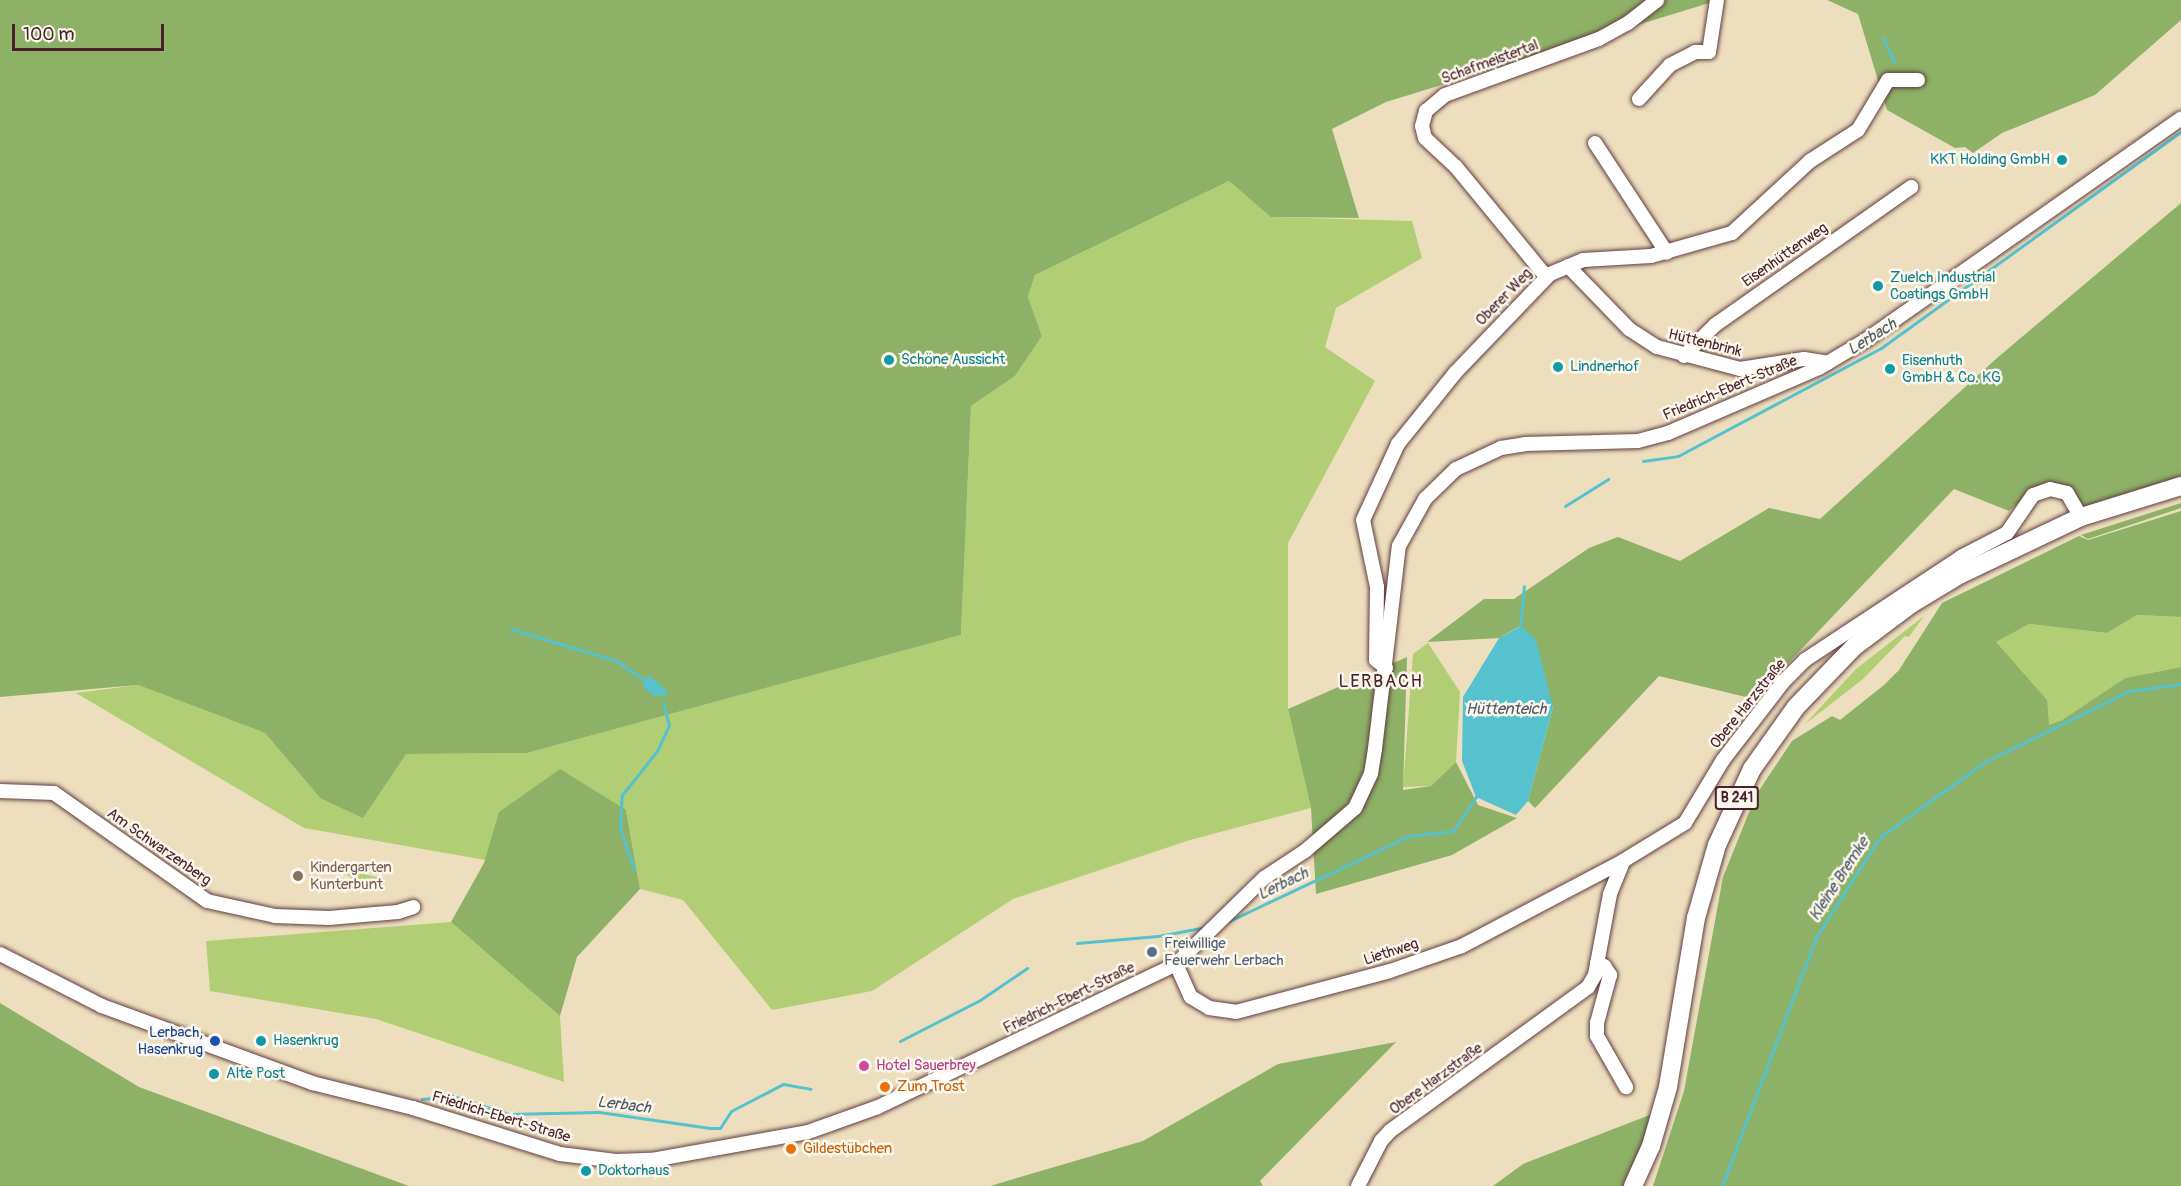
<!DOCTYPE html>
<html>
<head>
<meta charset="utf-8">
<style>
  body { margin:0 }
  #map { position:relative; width:2181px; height:1186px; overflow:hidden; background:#eddfbd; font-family:Pangolin,sans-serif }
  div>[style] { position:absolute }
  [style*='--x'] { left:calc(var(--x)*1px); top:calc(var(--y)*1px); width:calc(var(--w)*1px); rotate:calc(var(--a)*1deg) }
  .green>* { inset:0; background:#b2ce75 }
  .forest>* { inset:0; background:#8db166 }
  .water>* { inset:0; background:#55c2cd }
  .stream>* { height:3px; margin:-1.5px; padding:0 1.5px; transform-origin:1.5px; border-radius:1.5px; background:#55c2cd }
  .roads { filter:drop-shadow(0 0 2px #623c41) drop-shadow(0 0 2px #623c41) }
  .minor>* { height:14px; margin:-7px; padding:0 7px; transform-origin:7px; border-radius:7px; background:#fff }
  .major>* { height:18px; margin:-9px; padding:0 9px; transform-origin:9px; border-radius:9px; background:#fff }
  .dots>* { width:16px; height:16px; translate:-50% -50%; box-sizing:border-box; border:3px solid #fbf7ec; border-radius:50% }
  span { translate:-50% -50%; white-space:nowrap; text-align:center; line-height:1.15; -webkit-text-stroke:5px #fbf7ec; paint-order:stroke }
  .shield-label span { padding:2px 4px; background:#fbf7ec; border:2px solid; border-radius:4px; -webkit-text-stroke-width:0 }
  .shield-label { font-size:14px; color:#4a1f2b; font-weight:700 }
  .street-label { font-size:15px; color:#4a1f2b }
  .culture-label { font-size:15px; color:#0d838f }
  .right { translate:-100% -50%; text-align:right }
  .left { translate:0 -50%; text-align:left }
  .education-label { font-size:15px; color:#785e54 }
  .service-label { font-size:15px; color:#4e5e75 }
  .transit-label { font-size:15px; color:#164399 }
  .hotel-label { font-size:15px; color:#b23c85 }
  .food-label { font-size:15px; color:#c56008 }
  .water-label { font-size:16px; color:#4e5864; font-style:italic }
  .quarter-label { font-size:18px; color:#4a1f2b; letter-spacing:1.5px }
  .scale { position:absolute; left:12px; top:24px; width:152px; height:27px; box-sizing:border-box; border:3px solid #4a1f2b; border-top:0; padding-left:8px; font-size:18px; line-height:21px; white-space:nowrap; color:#4a1f2b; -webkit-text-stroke:4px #fbf7ec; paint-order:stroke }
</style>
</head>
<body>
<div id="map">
  <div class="green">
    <div style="clip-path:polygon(1229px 181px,1272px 217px,1412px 221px,1422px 258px,1336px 308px,1325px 347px,1375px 381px,1288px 543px,1288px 709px,1311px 808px,1190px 840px,1013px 899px,872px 991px,772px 1010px,683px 900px,640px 889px,626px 810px,485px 860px,304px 828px,76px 693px,138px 685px,265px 733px,320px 798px,406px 754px,527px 753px,961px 635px,971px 406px,1015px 376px,1042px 336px,1028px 297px,1035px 275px)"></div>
    <div style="clip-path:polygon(2137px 615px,2181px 617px,2181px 667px,2125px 678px,2062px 720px,2049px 725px,1995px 642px,2029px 624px,2107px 633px)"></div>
    <div style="clip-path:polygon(1924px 616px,1909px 637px,1905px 636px,1863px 679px,1804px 725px,1856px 669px)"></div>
    <div style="clip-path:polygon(1428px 643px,1460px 692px,1456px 762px,1431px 786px,1403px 787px,1413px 654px)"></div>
    <div style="clip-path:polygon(321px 863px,384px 879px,379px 890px,353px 885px,351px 877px)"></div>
    <div style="clip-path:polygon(451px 922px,560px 1016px,564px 1082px,376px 1019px,210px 991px,206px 941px)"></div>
  </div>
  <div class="forest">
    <div style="clip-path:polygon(0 0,1719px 0,1386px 102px,1332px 129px,1359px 218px,1271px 217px,1229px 181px,1035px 275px,1028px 297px,1042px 336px,1015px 376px,971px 406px,961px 635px,527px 753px,406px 754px,363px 818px,320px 798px,265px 733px,138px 685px,0 697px)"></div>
    <div style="clip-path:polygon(1827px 0,2181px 0,2181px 20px,2095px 95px,2002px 133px,1973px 153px,1965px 147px,1955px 148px,1887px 110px,1858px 14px)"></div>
    <div style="clip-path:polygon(2181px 203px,2181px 480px,2085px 508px,2074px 494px,2032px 492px,2009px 511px,1954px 489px,1754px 699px,1659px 676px,1535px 808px,1528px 801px,1553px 707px,1520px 626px,1499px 638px,1427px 642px,1484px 599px,1514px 599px,1589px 548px,1618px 537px,1680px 561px,1769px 508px,1820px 519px,1997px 358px)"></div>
    <div style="clip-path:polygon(2181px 503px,2181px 508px,2088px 539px,2081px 535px)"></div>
    <div style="clip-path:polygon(2181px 511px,2181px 617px,2137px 615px,2107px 633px,2029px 624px,1996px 642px,2047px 700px,2049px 725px,2062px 720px,2125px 678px,2181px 667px,2181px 1186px,1653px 1186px,1684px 1091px,1723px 877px,1756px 795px,1792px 741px,1832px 716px,1840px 720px,1884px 685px,1899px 670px,1942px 603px,2079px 536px,2088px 540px)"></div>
    <div style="clip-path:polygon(1407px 657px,1403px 790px,1431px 786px,1456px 762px,1478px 805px,1517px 818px,1452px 855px,1316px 894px,1311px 808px,1288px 709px)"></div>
    <div style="clip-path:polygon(560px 769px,626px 810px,640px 889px,577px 957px,560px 1016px,451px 922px,484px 863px,499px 812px)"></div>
    <div style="clip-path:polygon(0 1003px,139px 1087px,409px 1186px,0 1186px)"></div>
    <div style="clip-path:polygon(1396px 1042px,1260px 1181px,1263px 1186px,990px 1186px,1143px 1141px,1278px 1064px)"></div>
    <div style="clip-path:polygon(1655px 1113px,1626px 1186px,1493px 1186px,1523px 1164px)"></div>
  </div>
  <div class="water">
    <div style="clip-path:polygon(1521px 626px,1536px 640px,1553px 707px,1528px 801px,1516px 815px,1476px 797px,1462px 761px,1463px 697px,1499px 638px)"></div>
    <div style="clip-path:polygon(649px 675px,666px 690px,668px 695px,654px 696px,643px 687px)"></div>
  </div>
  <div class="stream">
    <div style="--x:1883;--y:38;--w:26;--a:65"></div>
    <div style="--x:1643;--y:461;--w:35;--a:-8"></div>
    <div style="--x:1678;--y:456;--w:230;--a:-28"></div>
    <div style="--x:1881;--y:348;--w:370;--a:-35.8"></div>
    <div style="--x:1565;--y:506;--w:51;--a:-32.1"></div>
    <div style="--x:1520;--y:628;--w:42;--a:-84.6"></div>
    <div style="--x:511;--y:629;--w:111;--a:16.8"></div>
    <div style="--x:617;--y:661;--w:37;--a:35"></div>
    <div style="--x:634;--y:869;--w:43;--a:-108.9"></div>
    <div style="--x:620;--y:828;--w:33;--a:-87"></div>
    <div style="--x:622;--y:795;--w:56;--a:-51.5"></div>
    <div style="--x:657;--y:751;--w:29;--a:-65"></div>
    <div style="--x:669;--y:725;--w:23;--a:-105"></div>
    <div style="--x:1227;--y:922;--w:201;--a:-25.3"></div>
    <div style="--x:1409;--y:836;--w:44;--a:-6.5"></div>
    <div style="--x:1453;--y:831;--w:45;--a:-56"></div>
    <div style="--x:1077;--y:943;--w:81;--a:-4.9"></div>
    <div style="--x:1158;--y:936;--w:49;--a:-10.6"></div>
    <div style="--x:900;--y:1041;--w:90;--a:-27.1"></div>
    <div style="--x:980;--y:1000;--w:57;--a:-34.2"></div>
    <div style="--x:422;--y:1099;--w:31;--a:-6"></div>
    <div style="--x:453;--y:1096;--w:58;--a:18.1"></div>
    <div style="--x:508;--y:1114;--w:91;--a:-1.3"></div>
    <div style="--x:599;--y:1112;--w:112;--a:8.2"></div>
    <div style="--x:710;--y:1128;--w:10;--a:0"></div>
    <div style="--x:720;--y:1128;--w:20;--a:-57"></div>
    <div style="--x:731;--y:1111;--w:59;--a:-27.4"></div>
    <div style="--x:783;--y:1084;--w:28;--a:10"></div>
    <div style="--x:1722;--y:1186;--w:266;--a:-69.3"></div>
    <div style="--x:1816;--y:937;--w:119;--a:-57.4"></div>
    <div style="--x:1880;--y:837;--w:130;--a:-35.6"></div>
    <div style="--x:1986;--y:761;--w:159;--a:-26.1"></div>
    <div style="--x:2129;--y:691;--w:52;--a:-7.7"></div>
  </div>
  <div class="roads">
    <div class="minor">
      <div style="--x:1639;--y:99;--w:46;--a:-47.6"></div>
      <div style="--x:1670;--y:65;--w:28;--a:-27"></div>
      <div style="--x:1695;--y:52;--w:14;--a:0"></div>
      <div style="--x:1709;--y:52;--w:53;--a:-81.3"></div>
      <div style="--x:1595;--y:143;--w:131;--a:56.8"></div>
      <div style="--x:1568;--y:266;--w:88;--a:45.9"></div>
      <div style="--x:1629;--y:329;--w:33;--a:33"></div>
      <div style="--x:1657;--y:347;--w:86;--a:14.8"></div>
      <div style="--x:1740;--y:369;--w:65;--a:-8.9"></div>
      <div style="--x:1804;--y:359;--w:24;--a:9"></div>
      <div style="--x:1544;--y:274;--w:139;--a:-129.4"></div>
      <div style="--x:1456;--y:167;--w:42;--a:-136.9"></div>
      <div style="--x:1425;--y:138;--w:12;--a:-104"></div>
      <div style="--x:1422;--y:126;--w:16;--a:-75"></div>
      <div style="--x:1426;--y:111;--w:25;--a:-40"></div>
      <div style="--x:1445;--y:95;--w:164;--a:-20"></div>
      <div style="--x:1599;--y:39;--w:33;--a:-29"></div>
      <div style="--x:1628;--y:23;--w:37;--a:-38"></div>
      <div style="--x:1684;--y:356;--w:44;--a:-45"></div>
      <div style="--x:1715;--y:325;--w:240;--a:-35.1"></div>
      <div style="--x:1386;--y:668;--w:13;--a:-141"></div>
      <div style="--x:1376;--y:660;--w:73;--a:-89.2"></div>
      <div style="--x:1377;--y:587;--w:68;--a:-101.8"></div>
      <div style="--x:1363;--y:520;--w:84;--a:-65.3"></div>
      <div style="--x:1398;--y:444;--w:91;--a:-51.2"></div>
      <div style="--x:1455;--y:373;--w:137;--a:-46.2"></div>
      <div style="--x:1550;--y:274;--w:36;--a:-23"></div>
      <div style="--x:1583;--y:260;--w:68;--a:-3.4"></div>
      <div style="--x:1651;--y:256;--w:84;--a:-15.9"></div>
      <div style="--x:1732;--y:233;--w:106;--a:-42.7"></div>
      <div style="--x:1810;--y:161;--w:57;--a:-32.9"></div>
      <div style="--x:1858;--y:130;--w:58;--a:-59"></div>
      <div style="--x:1888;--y:80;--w:30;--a:0"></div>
      <div style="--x:0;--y:791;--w:54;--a:2.1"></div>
      <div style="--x:54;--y:793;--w:187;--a:35.2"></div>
      <div style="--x:207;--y:901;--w:70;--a:12.4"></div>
      <div style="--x:275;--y:916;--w:54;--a:2.1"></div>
      <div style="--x:329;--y:918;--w:69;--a:-5"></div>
      <div style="--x:398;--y:912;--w:16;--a:-18"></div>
      <div style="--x:0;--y:954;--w:114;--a:27"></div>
      <div style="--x:102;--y:1006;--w:224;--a:20.1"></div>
      <div style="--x:312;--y:1083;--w:104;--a:13.9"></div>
      <div style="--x:413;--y:1108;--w:154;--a:17.4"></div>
      <div style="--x:560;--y:1154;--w:56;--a:7.1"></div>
      <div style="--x:616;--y:1161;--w:36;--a:-2"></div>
      <div style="--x:652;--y:1160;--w:158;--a:-10.2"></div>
      <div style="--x:808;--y:1132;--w:74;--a:-19.7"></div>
      <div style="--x:878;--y:1107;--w:331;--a:-25.6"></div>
      <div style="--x:1176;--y:964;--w:123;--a:-44.3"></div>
      <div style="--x:1264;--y:878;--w:49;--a:-33.4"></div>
      <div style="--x:1305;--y:851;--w:66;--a:-40.7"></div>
      <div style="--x:1355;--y:808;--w:38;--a:-65"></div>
      <div style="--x:1371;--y:774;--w:25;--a:-81"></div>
      <div style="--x:1375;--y:749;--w:204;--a:-83.3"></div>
      <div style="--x:1399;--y:546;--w:54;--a:-61"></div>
      <div style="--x:1425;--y:499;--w:43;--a:-44.1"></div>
      <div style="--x:1456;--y:469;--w:50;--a:-25"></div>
      <div style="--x:1501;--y:448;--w:24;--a:-9"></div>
      <div style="--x:1525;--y:444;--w:113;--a:-1.5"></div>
      <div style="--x:1638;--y:441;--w:31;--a:-15"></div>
      <div style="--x:1668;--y:433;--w:164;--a:-23.3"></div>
      <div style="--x:1819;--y:368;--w:55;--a:-30.8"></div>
      <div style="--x:1866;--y:340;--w:385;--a:-35.1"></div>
      <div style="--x:1597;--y:963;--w:8;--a:23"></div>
      <div style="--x:1604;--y:966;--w:11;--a:56"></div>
      <div style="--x:1610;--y:975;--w:50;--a:105.2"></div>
      <div style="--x:1597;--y:1023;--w:13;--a:90"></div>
      <div style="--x:1597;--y:1036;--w:59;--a:60.4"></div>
      <div style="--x:1176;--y:964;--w:36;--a:66"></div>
      <div style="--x:1191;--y:997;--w:21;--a:31"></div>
      <div style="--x:1209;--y:1008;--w:27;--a:8"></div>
      <div style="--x:1236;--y:1012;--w:159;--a:-14.9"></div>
      <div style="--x:1390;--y:971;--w:76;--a:-19.1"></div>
      <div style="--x:1462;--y:946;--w:182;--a:-27.8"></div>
      <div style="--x:1623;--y:861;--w:73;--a:-31.5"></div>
      <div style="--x:1685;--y:823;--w:74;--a:-58.9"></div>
      <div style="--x:1723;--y:760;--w:98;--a:-52.4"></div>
      <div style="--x:1783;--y:682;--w:31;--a:-45"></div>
      <div style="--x:1805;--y:660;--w:187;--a:-33.4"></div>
      <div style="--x:1961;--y:557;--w:52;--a:-27.6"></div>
      <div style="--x:2007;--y:533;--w:46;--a:-55.6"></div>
      <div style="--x:2033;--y:495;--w:18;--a:-19"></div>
      <div style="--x:2050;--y:489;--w:17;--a:13"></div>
      <div style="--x:2067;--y:493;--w:28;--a:60"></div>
      <div style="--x:1358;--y:1186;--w:51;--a:-62.9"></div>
      <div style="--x:1381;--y:1141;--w:13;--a:-48"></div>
      <div style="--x:1390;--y:1131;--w:245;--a:-36"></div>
      <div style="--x:1588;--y:987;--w:14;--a:-60"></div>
      <div style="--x:1595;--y:975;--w:82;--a:-79.5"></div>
      <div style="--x:1610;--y:894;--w:35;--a:-68"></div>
    </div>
    <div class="major">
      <div style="--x:1633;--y:1186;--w:44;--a:-65.8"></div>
      <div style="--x:1651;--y:1146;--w:61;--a:-73.9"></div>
      <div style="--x:1668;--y:1087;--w:171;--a:-80.6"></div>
      <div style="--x:1696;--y:918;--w:76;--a:-74"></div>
      <div style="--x:1717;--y:845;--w:84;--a:-65.3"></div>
      <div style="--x:1752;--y:769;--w:76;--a:-54.6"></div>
      <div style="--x:1796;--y:707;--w:85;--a:-46"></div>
      <div style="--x:1855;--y:646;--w:70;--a:-36.9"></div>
      <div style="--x:1911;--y:604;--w:58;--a:-31"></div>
      <div style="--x:1961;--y:574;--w:133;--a:-25.4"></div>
      <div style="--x:2081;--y:517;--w:105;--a:-17.2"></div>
    </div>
  </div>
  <div class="dots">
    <div style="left:2062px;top:160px;background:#0f9aa8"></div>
    <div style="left:1878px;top:286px;background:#0f9aa8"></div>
    <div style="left:889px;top:360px;background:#0f9aa8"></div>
    <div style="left:1558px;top:367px;background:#0f9aa8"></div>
    <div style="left:1890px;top:369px;background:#0f9aa8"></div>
    <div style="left:298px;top:876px;background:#8d6e63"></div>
    <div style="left:1152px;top:952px;background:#5c6f8a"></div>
    <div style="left:215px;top:1041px;background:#1a4fb4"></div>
    <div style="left:261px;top:1041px;background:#0f9aa8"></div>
    <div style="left:864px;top:1066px;background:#d1479c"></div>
    <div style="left:214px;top:1074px;background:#0f9aa8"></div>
    <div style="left:885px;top:1087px;background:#e8710a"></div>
    <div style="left:791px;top:1149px;background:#e8710a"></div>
    <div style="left:586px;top:1171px;background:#0f9aa8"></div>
  </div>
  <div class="shield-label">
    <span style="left:1737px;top:798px">B 241</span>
  </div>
  <div class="street-label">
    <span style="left:1490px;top:62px;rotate:-20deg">Schafmeistertal</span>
    <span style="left:1785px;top:255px;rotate:-35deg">Eisenhüttenweg</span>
    <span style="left:1504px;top:297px;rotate:-46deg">Oberer Weg</span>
    <span style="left:1705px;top:343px;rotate:14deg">Hüttenbrink</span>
    <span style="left:1730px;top:388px;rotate:-23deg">Friedrich-Ebert-Straße</span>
    <span style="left:1748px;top:704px;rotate:-51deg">Obere Harzstraße</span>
    <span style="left:159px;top:847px;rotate:35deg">Am Schwarzenberg</span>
    <span style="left:1391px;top:952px;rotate:-18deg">Liethweg</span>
    <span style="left:1069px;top:998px;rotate:-26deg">Friedrich-Ebert-Straße</span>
    <span style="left:1436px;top:1079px;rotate:-36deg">Obere Harzstraße</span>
    <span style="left:501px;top:1117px;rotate:17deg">Friedrich-Ebert-Straße</span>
  </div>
  <div class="culture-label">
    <span class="right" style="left:2050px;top:160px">KKT Holding GmbH</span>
    <span class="left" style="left:1890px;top:286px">Zuelch Industrial<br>Coatings GmbH</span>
    <span class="left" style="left:901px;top:360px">Schöne Aussicht</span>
    <span class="left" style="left:1902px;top:369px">Eisenhuth<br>GmbH &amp; Co. KG</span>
    <span class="left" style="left:1570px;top:367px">Lindnerhof</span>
    <span class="left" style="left:273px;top:1041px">Hasenkrug</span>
    <span class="left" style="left:226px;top:1074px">Alte Post</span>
    <span class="left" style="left:598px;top:1171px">Doktorhaus</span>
  </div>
  <div class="education-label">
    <span class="left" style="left:310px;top:876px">Kindergarten<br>Kunterbunt</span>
  </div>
  <div class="service-label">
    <span class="left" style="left:1164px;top:952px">Freiwillige<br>Feuerwehr Lerbach</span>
  </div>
  <div class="transit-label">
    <span class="right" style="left:203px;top:1041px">Lerbach,<br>Hasenkrug</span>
  </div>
  <div class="hotel-label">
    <span class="left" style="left:876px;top:1066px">Hotel Sauerbrey</span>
  </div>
  <div class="food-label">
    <span class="left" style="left:897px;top:1087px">Zum Trost</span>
    <span class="left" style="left:803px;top:1149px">Gildestübchen</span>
  </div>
  <div class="water-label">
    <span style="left:1872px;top:337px;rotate:-32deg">Lerbach</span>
    <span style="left:1506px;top:709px">Hüttenteich</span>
    <span style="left:1839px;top:879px;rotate:-57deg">Kleine Bremke</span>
    <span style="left:1283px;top:884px;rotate:-26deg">Lerbach</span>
    <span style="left:624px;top:1105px;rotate:7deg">Lerbach</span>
  </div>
  <div class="quarter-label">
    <span style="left:1381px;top:682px">LERBACH</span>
  </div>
  <div class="scale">100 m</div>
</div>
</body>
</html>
